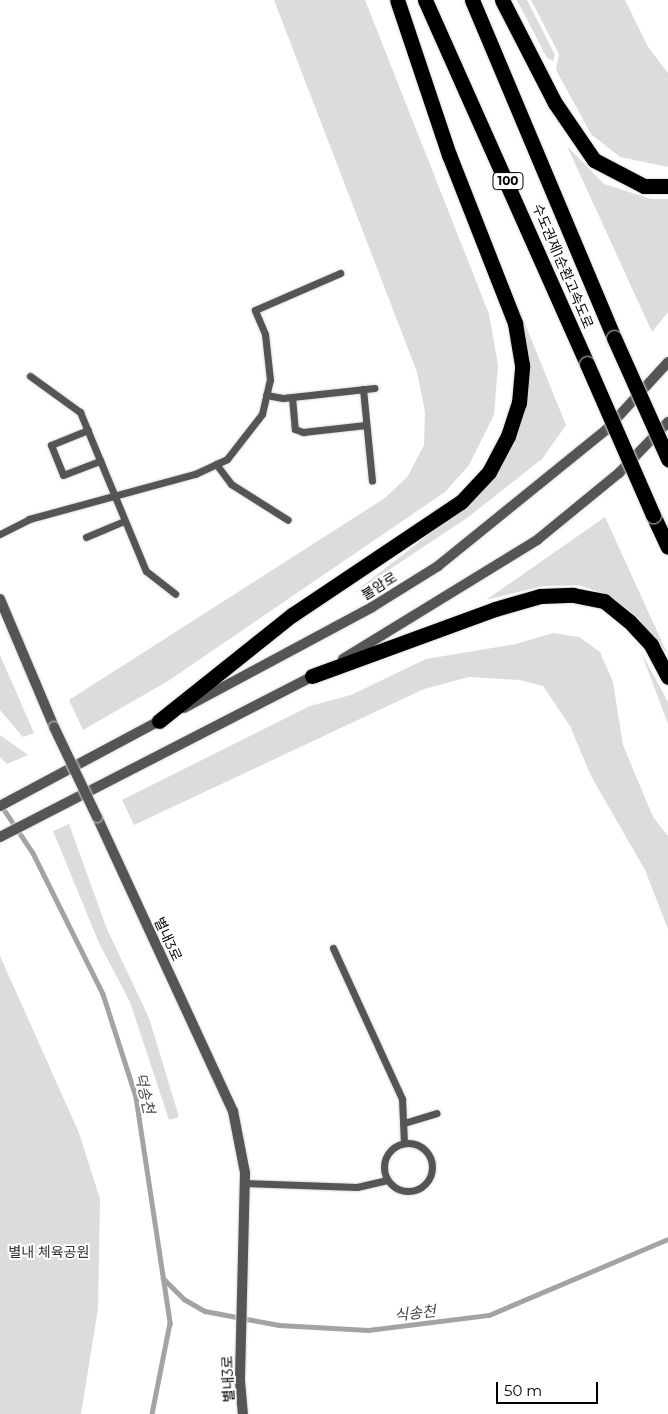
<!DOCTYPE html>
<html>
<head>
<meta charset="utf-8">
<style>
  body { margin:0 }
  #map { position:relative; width:668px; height:1414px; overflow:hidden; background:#fff; font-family:Montserrat,"Noto Sans KR",sans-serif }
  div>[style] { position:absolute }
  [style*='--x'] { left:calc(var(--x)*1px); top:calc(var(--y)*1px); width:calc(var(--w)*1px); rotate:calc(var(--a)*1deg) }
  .green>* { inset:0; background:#dcdcdc }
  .stream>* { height:4.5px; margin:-2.25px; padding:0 2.25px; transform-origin:2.25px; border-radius:2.25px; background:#a3a3a3 }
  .roads { filter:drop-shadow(0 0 1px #dbdbdb) drop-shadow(0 0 1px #dbdbdb) }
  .service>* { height:7px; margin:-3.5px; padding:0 3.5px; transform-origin:3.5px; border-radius:3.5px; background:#555 }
  .service>.ring { margin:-3.5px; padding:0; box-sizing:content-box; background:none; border:7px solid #555; border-radius:50% }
  .minor>* { height:10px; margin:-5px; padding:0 5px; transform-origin:5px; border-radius:5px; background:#555 }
  .tertiary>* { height:10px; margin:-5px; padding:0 5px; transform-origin:5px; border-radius:5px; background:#555 }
  .motorway>* { height:15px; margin:-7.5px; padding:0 7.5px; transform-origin:7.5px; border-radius:7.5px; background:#000 }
  .bridges { filter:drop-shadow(0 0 1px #dbdbdb) drop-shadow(0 0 1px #dbdbdb) }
  .minor-bridge>* { height:10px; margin:-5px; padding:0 5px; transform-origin:5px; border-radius:5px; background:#555 }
  .motorway-bridge>* { height:15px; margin:-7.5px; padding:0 7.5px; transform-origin:7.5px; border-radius:7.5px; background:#000 }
  span { translate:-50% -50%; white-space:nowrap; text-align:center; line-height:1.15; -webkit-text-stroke:4px #fff; paint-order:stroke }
  .shield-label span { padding:1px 4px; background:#fff; border:1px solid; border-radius:4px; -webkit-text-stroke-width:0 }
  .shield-label { font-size:12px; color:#000; font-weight:700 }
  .street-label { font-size:14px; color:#000 }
  .park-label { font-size:14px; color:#333 }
  .water-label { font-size:15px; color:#444; font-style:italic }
  .scale { position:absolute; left:496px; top:1382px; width:102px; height:22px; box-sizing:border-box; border:2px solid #000; border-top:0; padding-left:6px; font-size:15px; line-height:18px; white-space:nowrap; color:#000; -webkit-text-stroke:4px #fff; paint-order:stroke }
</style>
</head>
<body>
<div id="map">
  <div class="green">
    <div style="clip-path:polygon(274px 0,365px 0,489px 314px,498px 365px,494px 415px,469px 465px,445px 492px,168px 681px,83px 730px,69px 700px,385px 498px,408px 476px,424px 445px,425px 412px,417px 372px)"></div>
    <div style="clip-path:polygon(517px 0,527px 0,555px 55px,553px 61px,547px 58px)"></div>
    <div style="clip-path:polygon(531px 0,625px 0,648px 47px,668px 73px,668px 167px,620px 157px,591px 134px,556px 70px,559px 54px)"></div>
    <div style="clip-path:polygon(567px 146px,604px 184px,651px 199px,668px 199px,668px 312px,652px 332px)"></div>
    <div style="clip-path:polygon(517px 304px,566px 425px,542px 459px,467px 518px,351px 595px,478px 496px,503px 462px,522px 419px,528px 384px)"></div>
    <div style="clip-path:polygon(605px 517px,667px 653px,635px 615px,610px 596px,579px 585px,543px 586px,486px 600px)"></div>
    <div style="clip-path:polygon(553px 633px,579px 637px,600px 652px,613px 682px,623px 745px,653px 817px,668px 836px,668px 929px,645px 870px,591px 776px,570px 726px,543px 686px,520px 680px,469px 677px,424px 689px,134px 825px,122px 800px,310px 706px,351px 695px,426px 659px,516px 644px)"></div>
    <div style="clip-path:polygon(641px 652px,668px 702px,668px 724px)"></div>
    <div style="clip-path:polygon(0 655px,34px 733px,23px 737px,0 710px)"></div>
    <div style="clip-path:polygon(0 735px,28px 755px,7px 764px,0 757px)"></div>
    <div style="clip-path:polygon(69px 824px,107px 929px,149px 1018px,179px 1117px,169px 1120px,130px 1002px,99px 943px,53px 831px)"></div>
    <div style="clip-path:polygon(0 956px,79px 1133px,100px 1199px,98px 1309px,81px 1414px,0 1414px)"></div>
  </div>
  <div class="stream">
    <div style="--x:1;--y:805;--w:58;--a:56.3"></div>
    <div style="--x:33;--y:853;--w:157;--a:63.6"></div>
    <div style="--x:103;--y:994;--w:108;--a:72.2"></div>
    <div style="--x:136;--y:1097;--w:229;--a:81.4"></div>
    <div style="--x:170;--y:1323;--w:93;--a:101.2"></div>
    <div style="--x:163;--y:1278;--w:30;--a:45"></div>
    <div style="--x:184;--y:1299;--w:24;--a:30"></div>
    <div style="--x:205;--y:1311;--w:75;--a:10.7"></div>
    <div style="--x:279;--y:1325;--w:89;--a:3.2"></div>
    <div style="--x:368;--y:1330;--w:122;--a:-7.1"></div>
    <div style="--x:489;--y:1315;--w:194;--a:-23"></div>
  </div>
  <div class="roads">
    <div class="service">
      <div style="--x:30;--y:376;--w:62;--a:35.8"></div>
      <div style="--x:80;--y:412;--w:172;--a:67.5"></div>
      <div style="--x:146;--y:571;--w:37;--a:38"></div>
      <div style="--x:363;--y:389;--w:92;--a:84.4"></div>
      <div style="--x:266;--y:395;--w:17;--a:10"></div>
      <div style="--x:283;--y:398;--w:92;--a:-6.3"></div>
      <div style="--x:292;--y:397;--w:32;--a:85"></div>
      <div style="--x:295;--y:429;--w:9;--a:21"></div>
      <div style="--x:303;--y:432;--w:63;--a:-6.3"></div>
      <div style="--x:88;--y:430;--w:40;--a:158"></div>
      <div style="--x:51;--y:445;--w:32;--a:68"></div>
      <div style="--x:63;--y:475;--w:40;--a:-21"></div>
      <div style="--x:216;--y:464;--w:25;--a:53"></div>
      <div style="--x:231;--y:484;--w:67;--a:32.3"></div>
      <div style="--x:0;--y:534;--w:33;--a:-27"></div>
      <div style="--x:29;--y:519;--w:172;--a:-15.2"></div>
      <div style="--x:195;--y:474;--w:35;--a:-25"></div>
      <div style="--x:227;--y:459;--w:57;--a:-52.1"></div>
      <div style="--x:262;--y:414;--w:35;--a:-77"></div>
      <div style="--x:270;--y:380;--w:46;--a:-96.2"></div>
      <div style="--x:265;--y:334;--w:26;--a:-113"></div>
      <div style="--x:255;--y:310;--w:93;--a:-23.5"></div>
      <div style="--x:86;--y:537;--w:41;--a:-22.8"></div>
      <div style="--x:333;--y:948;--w:166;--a:65.4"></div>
      <div style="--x:402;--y:1099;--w:44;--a:87.4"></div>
      <div style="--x:404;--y:1123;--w:34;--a:-17"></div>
      <div class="ring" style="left:384px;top:1143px;width:41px;height:41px"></div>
      <div style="--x:244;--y:1183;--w:113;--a:2"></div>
      <div style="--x:357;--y:1187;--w:31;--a:-13"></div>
    </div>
    <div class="minor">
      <div style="--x:0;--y:599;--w:139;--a:67.1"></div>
      <div style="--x:97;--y:817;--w:324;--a:65.2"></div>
      <div style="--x:233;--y:1111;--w:63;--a:79"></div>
      <div style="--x:245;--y:1173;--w:208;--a:91.4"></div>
      <div style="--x:240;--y:1381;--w:33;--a:85"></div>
    </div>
    <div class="tertiary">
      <div style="--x:343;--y:659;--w:228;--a:-31.5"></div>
      <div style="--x:537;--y:540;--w:106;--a:-39.3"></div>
      <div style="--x:619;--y:473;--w:71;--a:-46.1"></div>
      <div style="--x:184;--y:708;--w:213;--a:-28.2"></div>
      <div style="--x:372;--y:607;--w:78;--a:-31.8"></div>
      <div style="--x:438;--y:566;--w:216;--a:-39"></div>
      <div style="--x:606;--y:430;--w:92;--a:-47.6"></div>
      <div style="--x:0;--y:806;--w:187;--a:-28.1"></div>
      <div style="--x:0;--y:837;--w:356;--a:-27.2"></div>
    </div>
    <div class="motorway">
      <div style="--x:425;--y:0;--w:398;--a:66"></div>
      <div style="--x:472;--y:0;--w:367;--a:67.2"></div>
      <div style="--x:502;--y:0;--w:116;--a:62.8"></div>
      <div style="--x:555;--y:103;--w:69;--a:55.6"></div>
      <div style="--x:594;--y:160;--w:56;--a:27.5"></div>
      <div style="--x:644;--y:186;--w:24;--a:0"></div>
      <div style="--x:653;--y:515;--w:35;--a:65"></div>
      <div style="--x:312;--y:676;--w:195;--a:-20.1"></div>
      <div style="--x:495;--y:609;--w:47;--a:-16.1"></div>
      <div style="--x:540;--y:596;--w:33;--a:-2"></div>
      <div style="--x:573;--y:595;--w:32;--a:11"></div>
      <div style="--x:604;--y:601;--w:32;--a:39"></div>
      <div style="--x:629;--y:621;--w:33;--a:47"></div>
      <div style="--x:651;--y:645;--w:36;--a:62"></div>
      <div style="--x:159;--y:721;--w:170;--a:-38.6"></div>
      <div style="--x:292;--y:615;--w:203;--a:-33.8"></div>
      <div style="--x:461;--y:502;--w:41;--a:-47"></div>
      <div style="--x:489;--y:472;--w:41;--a:-62.2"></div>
      <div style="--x:508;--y:436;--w:35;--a:-72"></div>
      <div style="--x:519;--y:403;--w:38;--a:-85"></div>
      <div style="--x:522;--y:365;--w:43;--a:-99.5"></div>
      <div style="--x:515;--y:323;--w:180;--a:-111.4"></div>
      <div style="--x:449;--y:155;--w:163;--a:-108.5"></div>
    </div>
  </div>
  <div class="bridges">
    <div class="minor-bridge">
      <div style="--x:54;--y:727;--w:100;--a:64.5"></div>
    </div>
    <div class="motorway-bridge">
      <div style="--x:614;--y:338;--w:133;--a:65.9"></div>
      <div style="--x:587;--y:364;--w:165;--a:66.4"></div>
    </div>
  </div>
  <div class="shield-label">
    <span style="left:508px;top:181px">100</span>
  </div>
  <div class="street-label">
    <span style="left:563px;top:266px;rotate:67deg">수도권제1순환고속도로</span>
    <span style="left:379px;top:586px;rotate:-32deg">불암로</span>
    <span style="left:168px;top:939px;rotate:65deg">별내3로</span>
    <span style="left:228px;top:1379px;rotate:-92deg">별내3로</span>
  </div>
  <div class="park-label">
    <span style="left:49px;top:1252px">별내 체육공원</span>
  </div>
  <div class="water-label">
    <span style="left:145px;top:1093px;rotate:77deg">덕송천</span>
    <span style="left:415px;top:1313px;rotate:-6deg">식송천</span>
  </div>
  <div class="scale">50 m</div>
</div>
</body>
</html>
